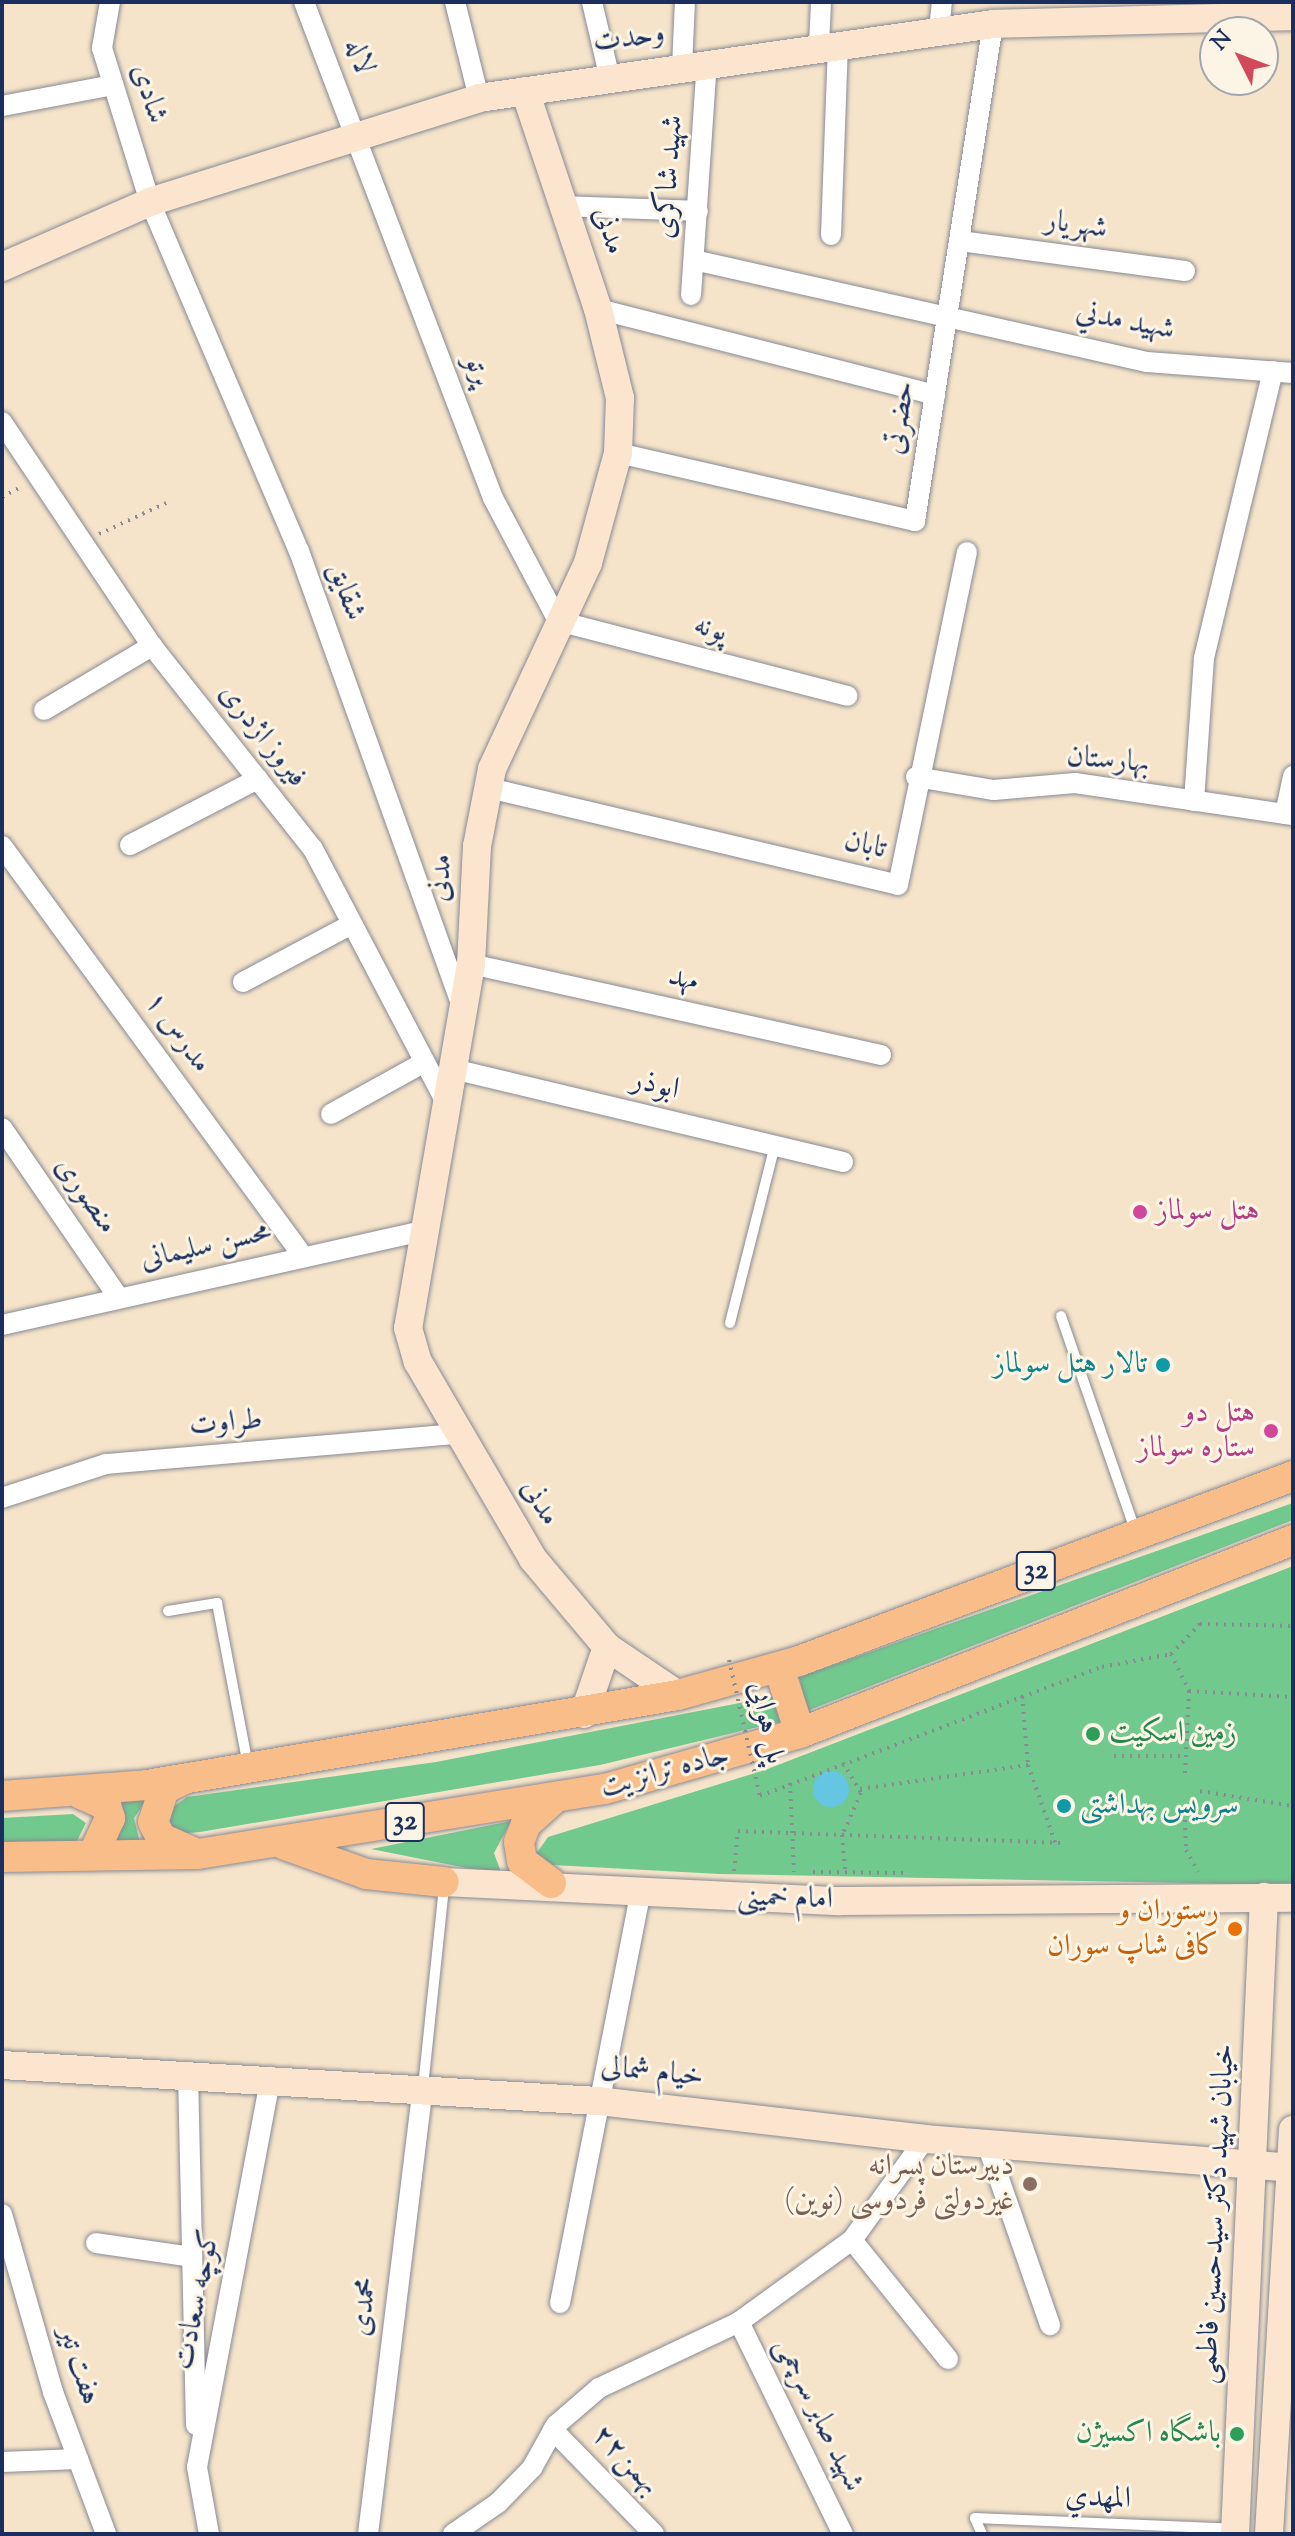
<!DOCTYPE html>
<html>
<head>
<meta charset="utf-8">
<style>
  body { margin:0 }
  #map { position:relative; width:1295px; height:2536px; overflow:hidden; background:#f6e4ca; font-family:"Sorts Mill Goudy",Amiri,serif }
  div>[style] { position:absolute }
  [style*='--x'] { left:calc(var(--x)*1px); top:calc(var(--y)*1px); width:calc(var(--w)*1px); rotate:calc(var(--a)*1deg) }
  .green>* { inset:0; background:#72c98e }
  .water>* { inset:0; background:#64c6e2 }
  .round { border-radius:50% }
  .path>* { height:4px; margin-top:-2px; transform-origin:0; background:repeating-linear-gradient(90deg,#888a94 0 2px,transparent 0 8px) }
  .roads { filter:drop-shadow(0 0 2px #888a94) drop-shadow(0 0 2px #888a94) }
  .lane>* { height:10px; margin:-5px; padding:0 5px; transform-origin:5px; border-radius:5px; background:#fff }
  .street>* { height:20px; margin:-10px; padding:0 10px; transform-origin:10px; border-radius:10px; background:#fff }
  .secondary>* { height:28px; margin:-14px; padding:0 14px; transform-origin:14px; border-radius:14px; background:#fce5cf }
  .primary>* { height:30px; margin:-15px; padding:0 15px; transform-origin:15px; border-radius:15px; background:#f8bd88 }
  .path-bridge>* { height:4px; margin-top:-2px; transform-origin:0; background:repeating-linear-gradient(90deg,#888a94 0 2px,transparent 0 8px) }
  .dots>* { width:22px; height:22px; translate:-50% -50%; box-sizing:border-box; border:4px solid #fcf5e5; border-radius:50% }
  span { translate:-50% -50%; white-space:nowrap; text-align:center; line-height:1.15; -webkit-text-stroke:6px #fcf5e5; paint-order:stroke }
  .shield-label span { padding:2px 6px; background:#fcf5e5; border:2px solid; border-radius:6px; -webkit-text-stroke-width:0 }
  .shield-label { font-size:28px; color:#1b2f5e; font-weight:700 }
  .street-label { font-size:30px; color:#1b2f5e }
  .hotel-label { font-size:30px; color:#b23c85 }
  .left { translate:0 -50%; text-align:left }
  .right { translate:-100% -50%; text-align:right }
  .culture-label { font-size:30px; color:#0d838f }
  .leisure-label { font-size:30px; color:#27864d }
  .food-label { font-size:30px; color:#c56008 }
  .education-label { font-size:30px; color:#785e54 }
  .frame { position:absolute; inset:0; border:4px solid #1b2f5e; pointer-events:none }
  .north { position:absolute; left:1199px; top:16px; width:80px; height:80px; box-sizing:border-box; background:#fcf5e5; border:2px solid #a2a6af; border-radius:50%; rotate:312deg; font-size:22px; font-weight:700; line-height:32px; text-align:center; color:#1b2f5e }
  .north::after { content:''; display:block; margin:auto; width:28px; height:36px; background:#d1495b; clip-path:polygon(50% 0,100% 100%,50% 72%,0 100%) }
</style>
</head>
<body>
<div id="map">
  <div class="green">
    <div style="clip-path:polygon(1293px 1503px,1293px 1520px,807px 1711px,799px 1677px)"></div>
    <div style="clip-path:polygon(1293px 1566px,1293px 1885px,719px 1874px,553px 1865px,536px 1854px,548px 1837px,765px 1770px)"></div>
    <div style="clip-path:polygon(776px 1696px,783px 1721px,600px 1765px,200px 1832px,175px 1834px,163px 1814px,187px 1797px,436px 1762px)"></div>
    <div style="clip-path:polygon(149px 1796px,134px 1818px,140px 1843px,107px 1849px,107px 1801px)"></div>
    <div style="clip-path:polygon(73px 1814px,86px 1823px,77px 1841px,2px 1842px,2px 1818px)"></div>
    <div style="clip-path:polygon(511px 1821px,494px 1853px,502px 1875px,371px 1849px)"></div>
  </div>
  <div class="water">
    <div class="round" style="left:813px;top:1771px;width:36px;height:36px"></div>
  </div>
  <div class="path">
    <div style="--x:2;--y:497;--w:21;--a:-28"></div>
    <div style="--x:99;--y:534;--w:74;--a:-24.8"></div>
    <div style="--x:1171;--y:1654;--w:42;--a:-46"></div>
    <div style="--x:1200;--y:1624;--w:93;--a:1.2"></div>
    <div style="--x:1189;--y:1691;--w:104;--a:3.3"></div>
    <div style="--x:1022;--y:1696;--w:69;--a:85"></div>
    <div style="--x:1028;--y:1765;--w:82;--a:70.7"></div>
    <div style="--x:1114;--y:1756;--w:72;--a:0"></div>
    <div style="--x:843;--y:1763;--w:35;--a:59"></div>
    <div style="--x:861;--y:1793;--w:46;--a:114.3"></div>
    <div style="--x:842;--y:1835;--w:38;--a:85"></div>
    <div style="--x:790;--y:1783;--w:89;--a:87.4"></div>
    <div style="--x:860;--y:1789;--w:170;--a:-8.1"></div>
    <div style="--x:1200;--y:1791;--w:94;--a:9.2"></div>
    <div style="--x:760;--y:1796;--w:366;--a:-20.7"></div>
    <div style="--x:1102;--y:1667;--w:70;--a:-10.7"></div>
    <div style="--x:1171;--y:1654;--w:41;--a:64.1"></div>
    <div style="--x:1189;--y:1691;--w:82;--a:92.8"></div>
    <div style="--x:1185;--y:1820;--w:30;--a:88"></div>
    <div style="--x:1186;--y:1850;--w:25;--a:61"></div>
    <div style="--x:734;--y:1871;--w:40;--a:-84.3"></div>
    <div style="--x:738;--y:1831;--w:325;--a:2.1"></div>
    <div style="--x:813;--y:1872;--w:92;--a:0.6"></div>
  </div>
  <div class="roads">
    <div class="lane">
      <div style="--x:1061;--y:1316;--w:229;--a:70.9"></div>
      <div style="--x:730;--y:1323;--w:184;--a:-75.8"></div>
      <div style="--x:168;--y:1611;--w:50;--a:-9.3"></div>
      <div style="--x:217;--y:1603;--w:166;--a:79.2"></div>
      <div style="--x:423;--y:2087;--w:202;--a:-84"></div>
      <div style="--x:982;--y:2534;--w:17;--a:-114"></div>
      <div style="--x:975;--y:2518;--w:259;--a:2.4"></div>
    </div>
    <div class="street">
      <div style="--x:110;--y:2;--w:47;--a:99.9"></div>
      <div style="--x:102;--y:48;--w:161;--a:72.7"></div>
      <div style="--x:150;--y:202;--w:379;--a:66.9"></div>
      <div style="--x:299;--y:551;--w:483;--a:70.3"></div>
      <div style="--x:304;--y:2;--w:531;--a:69.14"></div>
      <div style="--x:493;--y:498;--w:139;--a:62.1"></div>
      <div style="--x:558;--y:621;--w:299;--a:14.5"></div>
      <div style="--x:455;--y:2;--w:99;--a:76"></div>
      <div style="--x:592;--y:2;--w:75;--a:76.9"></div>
      <div style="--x:939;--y:30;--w:28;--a:-84"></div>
      <div style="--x:819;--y:46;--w:44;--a:-87.4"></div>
      <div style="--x:682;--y:67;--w:65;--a:-87.4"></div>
      <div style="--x:2;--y:106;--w:113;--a:-10.7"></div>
      <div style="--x:563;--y:206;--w:135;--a:2.1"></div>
      <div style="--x:831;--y:235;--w:191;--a:-87.9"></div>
      <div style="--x:960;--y:241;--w:227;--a:7.6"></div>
      <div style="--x:694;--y:260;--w:464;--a:12.7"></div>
      <div style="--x:1147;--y:362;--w:146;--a:4.3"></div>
      <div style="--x:691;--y:295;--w:233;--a:-86.1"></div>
      <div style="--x:598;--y:309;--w:348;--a:14.3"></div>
      <div style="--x:2;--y:422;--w:270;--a:56.2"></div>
      <div style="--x:152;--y:646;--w:259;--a:51.6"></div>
      <div style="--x:313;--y:849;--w:288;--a:62.3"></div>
      <div style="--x:618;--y:453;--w:305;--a:12.9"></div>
      <div style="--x:915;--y:521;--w:503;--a:-81.08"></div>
      <div style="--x:44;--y:710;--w:126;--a:-30.7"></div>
      <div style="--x:916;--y:777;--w:79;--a:9.5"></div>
      <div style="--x:994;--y:790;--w:81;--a:-4.9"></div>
      <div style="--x:1075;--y:783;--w:220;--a:8.4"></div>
      <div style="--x:489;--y:788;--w:420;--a:13.3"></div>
      <div style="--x:898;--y:885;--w:340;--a:-78.3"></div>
      <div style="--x:1194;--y:801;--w:143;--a:-86"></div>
      <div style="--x:1204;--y:658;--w:295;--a:-76.5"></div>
      <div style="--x:1285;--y:814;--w:39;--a:-78"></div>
      <div style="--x:130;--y:845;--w:144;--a:-27.3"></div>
      <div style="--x:2;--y:846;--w:509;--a:53.72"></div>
      <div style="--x:471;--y:964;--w:420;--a:12.5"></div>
      <div style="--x:243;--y:982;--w:123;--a:-28"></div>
      <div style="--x:453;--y:1069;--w:401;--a:13.4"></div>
      <div style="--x:331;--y:1114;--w:107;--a:-29"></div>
      <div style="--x:2;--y:1128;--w:206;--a:55.5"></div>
      <div style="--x:2;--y:1325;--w:432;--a:-12.6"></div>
      <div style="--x:2;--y:1498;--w:109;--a:-18.1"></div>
      <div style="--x:106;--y:1464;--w:354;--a:-4.9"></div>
      <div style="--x:188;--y:2073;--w:352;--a:88.7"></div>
      <div style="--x:987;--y:2144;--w:192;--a:70.8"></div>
      <div style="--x:2;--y:2214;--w:185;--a:74"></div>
      <div style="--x:53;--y:2392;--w:152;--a:69.5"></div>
      <div style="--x:852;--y:2240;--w:153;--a:51.1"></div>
      <div style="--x:96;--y:2243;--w:97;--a:8.3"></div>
      <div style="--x:560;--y:2303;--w:421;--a:-78.9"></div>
      <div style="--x:739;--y:2322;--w:236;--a:63.9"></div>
      <div style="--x:553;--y:2430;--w:145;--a:45.8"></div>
      <div style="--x:2;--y:2462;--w:76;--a:-2.3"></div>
      <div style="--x:209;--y:2534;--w:68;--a:-100.2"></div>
      <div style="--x:197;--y:2467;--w:397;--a:-79.3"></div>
      <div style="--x:368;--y:2534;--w:450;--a:-83"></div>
      <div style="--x:453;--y:2534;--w:55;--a:-34.6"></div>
      <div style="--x:498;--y:2503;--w:49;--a:-45.8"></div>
      <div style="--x:532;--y:2468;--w:49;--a:-60.8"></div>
      <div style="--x:556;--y:2425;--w:57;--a:-40.7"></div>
      <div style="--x:599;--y:2388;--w:155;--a:-25.2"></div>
      <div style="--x:739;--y:2322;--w:140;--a:-36"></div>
      <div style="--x:852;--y:2240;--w:125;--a:-54.1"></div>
    </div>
    <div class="secondary">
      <div style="--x:525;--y:91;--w:230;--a:71.5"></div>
      <div style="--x:598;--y:309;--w:92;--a:76.1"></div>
      <div style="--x:620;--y:398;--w:55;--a:92.1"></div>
      <div style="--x:618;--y:453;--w:114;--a:105.3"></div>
      <div style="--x:588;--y:563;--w:227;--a:115"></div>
      <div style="--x:492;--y:769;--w:78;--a:101"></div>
      <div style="--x:477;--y:846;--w:118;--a:92.9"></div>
      <div style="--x:471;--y:964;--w:369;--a:99.8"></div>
      <div style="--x:408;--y:1328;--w:35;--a:74"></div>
      <div style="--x:418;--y:1362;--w:228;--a:59.7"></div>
      <div style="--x:533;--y:1559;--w:115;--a:49.9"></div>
      <div style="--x:607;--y:1647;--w:86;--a:34.1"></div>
      <div style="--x:2;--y:267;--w:162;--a:-23.7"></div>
      <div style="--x:150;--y:202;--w:345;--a:-17.5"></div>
      <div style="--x:479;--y:98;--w:519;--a:-8.19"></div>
      <div style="--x:993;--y:24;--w:300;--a:-1.5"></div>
      <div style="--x:584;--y:1714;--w:71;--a:-71.1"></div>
      <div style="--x:444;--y:1882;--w:395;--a:2.8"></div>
      <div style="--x:839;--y:1901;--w:454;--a:-0.4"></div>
      <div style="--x:2;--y:2065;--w:597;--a:3.46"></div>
      <div style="--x:598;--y:2101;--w:329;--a:6.6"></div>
      <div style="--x:925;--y:2139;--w:369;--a:4.5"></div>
      <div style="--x:1235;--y:2534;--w:638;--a:-87.39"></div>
      <div style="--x:1269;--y:2534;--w:405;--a:-86.6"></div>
    </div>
    <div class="primary">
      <div style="--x:779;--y:1668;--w:68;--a:72.1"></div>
      <div style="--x:183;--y:1780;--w:21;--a:155"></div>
      <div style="--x:164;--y:1789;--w:35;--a:108"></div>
      <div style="--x:153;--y:1822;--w:18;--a:63"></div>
      <div style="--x:161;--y:1838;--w:35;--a:24"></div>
      <div style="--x:81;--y:1794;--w:27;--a:24"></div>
      <div style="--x:106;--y:1805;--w:14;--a:73"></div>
      <div style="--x:110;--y:1818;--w:41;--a:114.7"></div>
      <div style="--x:2;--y:1796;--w:145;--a:-4.3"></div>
      <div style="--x:147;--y:1785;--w:539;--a:-9.62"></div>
      <div style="--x:678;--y:1695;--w:126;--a:-15.7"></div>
      <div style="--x:799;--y:1661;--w:528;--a:-20.53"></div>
      <div style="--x:285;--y:1845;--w:86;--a:19.7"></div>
      <div style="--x:366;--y:1874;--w:78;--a:5.9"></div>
      <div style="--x:2;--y:1857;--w:196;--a:-0.9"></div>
      <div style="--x:198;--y:1854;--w:412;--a:-9.1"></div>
      <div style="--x:605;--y:1789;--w:203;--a:-16"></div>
      <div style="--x:800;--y:1733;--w:529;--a:-21.38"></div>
      <div style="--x:551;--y:1883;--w:36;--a:-143"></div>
      <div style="--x:522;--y:1861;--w:19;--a:-99"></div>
      <div style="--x:519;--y:1842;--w:19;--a:-69"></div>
      <div style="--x:526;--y:1824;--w:39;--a:-42"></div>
    </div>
  </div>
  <div class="path-bridge">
    <div style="--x:729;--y:1660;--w:139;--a:77.2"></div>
  </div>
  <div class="dots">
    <div style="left:1140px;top:1212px;background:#d1479c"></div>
    <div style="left:1163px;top:1365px;background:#0f9aa8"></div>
    <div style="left:1271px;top:1431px;background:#d1479c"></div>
    <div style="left:1093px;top:1734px;background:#2e9e5b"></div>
    <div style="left:1064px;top:1806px;background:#0f9aa8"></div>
    <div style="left:1235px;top:1929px;background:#e8710a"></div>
    <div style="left:1030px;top:2184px;background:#8d6e63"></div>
    <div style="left:1237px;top:2434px;background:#2e9e5b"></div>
  </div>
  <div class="shield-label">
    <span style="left:1036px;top:1571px">32</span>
    <span style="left:405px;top:1822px">32</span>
  </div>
  <div class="street-label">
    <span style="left:629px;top:39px;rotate:-8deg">وحدت</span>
    <span style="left:358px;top:57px;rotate:69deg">لاله</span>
    <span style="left:148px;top:94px;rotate:73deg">شادی</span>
    <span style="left:670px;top:177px;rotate:-86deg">شهید شاکری</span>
    <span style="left:1076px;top:226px;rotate:8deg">شهریار</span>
    <span style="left:608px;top:231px;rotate:72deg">مدنی</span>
    <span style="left:1125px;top:322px;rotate:11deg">شهيد مدني</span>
    <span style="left:477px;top:371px;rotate:69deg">پرتو</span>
    <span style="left:901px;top:418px;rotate:-81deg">حضرتی</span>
    <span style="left:345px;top:592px;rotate:70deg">شقایق</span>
    <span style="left:710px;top:630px;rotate:15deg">پونه</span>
    <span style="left:262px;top:736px;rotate:52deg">فیروز اژدری</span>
    <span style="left:1108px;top:761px;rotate:5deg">بهارستان</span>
    <span style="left:865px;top:846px;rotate:13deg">تابان</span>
    <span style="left:442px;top:878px;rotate:-87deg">مدنی</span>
    <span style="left:683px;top:980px;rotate:13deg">مهد</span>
    <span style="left:177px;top:1033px;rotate:54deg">مدرس ۱</span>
    <span style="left:655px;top:1086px;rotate:13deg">ابوذر</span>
    <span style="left:85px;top:1196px;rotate:55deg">منصوری</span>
    <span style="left:206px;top:1247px;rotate:-13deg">محسن سلیمانی</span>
    <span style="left:226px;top:1424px;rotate:-5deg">طراوت</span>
    <span style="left:539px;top:1503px;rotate:59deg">مدنی</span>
    <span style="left:766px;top:1723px;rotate:77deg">پل هوایی</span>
    <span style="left:665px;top:1772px;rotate:-15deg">جاده ترانزیت</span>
    <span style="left:785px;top:1899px;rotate:2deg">امام خمینی</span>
    <span style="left:652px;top:2073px;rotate:6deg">خیام شمالی</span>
    <span style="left:1217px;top:2214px;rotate:-87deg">خیابان شهید دکتر سیدحسین فاطمی</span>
    <span style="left:198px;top:2300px;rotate:-79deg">کوچه سعادت</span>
    <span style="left:365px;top:2307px;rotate:-83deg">محمدی</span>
    <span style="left:78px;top:2366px;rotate:72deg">هفت تير</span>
    <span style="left:818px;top:2415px;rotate:64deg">شهید صابر سرچمی</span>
    <span style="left:625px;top:2461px;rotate:46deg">۲۲بهمن</span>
    <span style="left:1098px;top:2499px;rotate:2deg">المهدي</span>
  </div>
  <div class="hotel-label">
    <span class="left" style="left:1156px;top:1212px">هتل سولماز</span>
    <span class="right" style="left:1255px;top:1431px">هتل دو<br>ستاره سولماز</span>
  </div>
  <div class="culture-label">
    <span class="right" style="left:1147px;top:1365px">تالار هتل سولماز</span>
    <span class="left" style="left:1080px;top:1806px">سرویس بهداشتی</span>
  </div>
  <div class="leisure-label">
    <span class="left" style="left:1109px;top:1734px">زمین اسکیت</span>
    <span class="right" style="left:1221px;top:2434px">باشگاه اکسیژن</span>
  </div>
  <div class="food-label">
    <span class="right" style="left:1219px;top:1929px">رستوران و<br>کافی شاپ سوران</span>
  </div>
  <div class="education-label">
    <span class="right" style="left:1014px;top:2184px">دبیرستان پسرانه<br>غیردولتی فردوسی (نوین)</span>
  </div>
  <div class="frame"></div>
  <div class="north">N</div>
</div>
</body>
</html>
